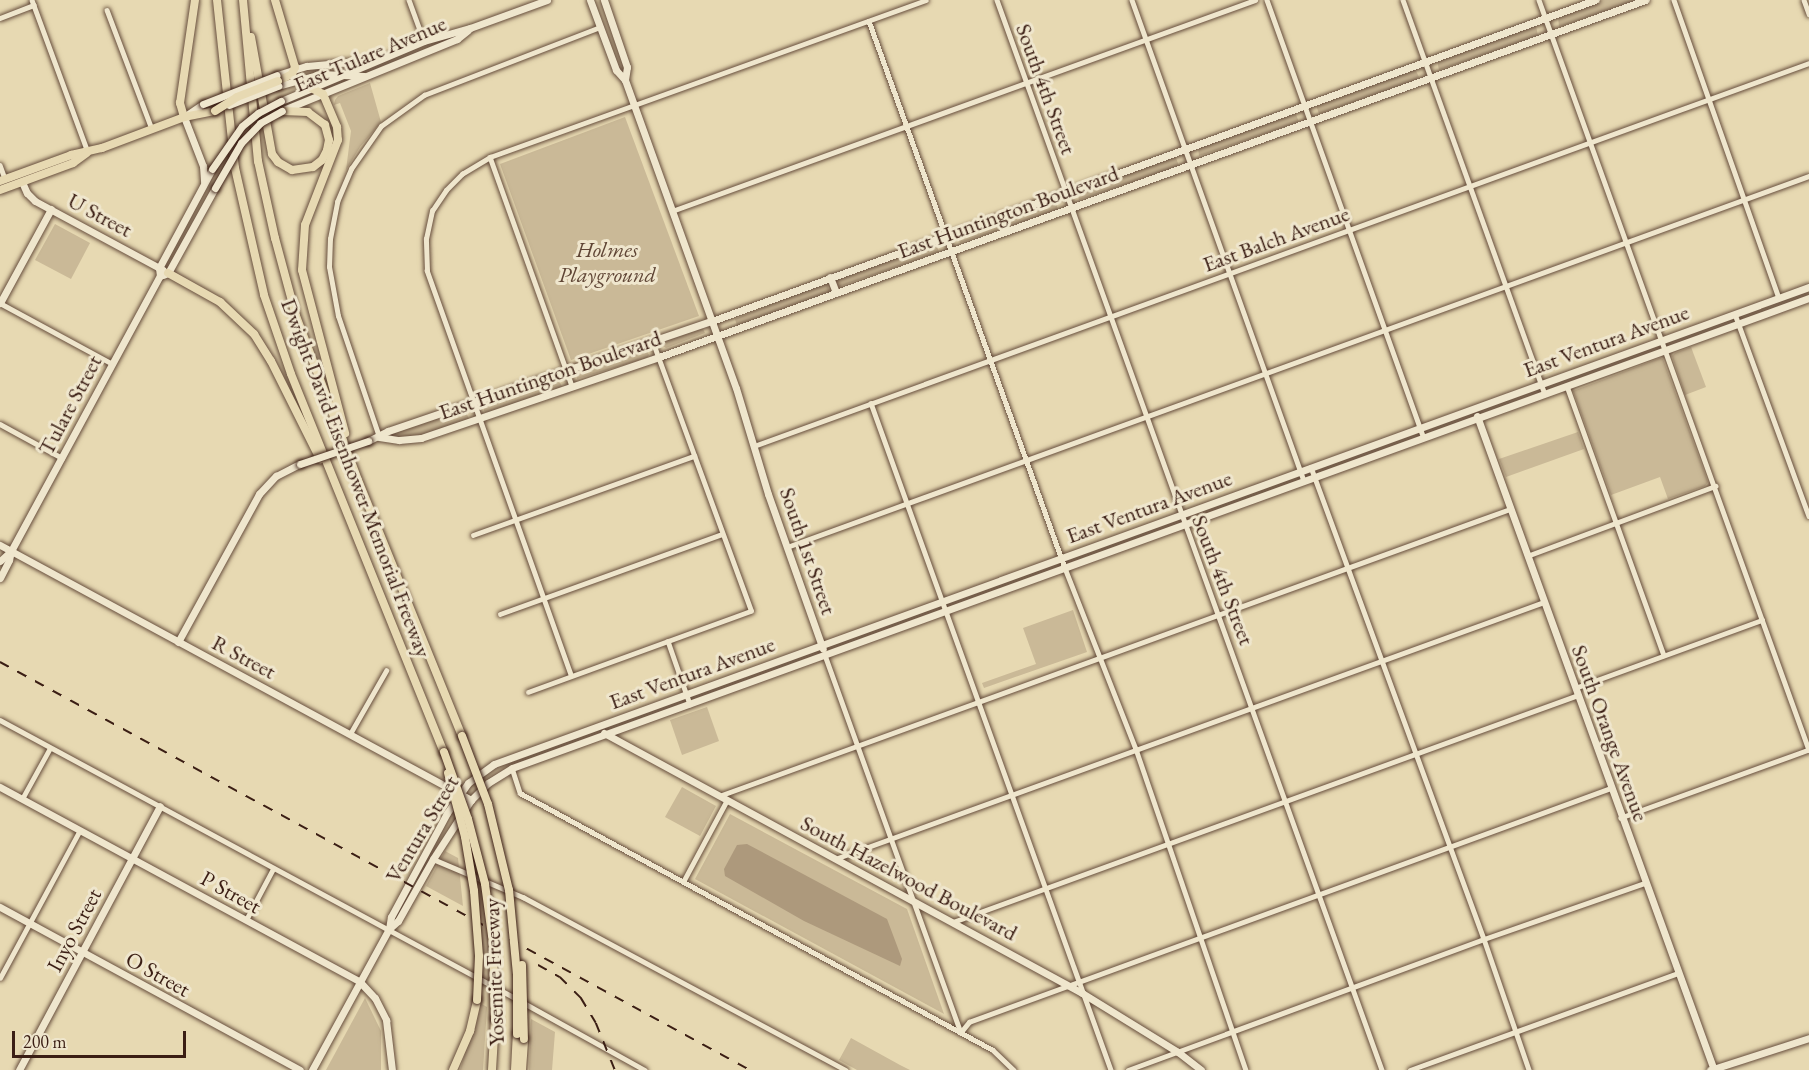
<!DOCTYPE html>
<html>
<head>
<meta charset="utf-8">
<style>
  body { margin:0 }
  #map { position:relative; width:1809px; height:1070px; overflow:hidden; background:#e7d9b2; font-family:"EB Garamond",serif }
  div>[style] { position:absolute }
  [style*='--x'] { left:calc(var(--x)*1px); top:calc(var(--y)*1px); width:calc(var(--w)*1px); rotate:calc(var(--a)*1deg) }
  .green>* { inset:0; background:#cab997 }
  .water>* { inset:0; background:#ad997c }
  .roads { filter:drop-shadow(0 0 2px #664d3c) drop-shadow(0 0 2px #664d3c) }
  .street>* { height:4.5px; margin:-2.25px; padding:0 2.25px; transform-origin:2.25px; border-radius:2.25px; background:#efe6cd }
  .secondary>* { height:7px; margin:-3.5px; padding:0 3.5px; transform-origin:3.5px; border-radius:3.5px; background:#efe6cd }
  .primary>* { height:8px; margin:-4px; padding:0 4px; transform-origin:4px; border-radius:4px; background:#e7d9b2 }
  .highway>* { height:8px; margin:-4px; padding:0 4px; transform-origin:4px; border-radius:4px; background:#e7d9b2 }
  .rail>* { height:1.5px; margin-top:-0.75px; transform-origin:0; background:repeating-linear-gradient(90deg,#3b1e14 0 10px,transparent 0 20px) }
  .bridges { filter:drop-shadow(0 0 2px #3b1e14) drop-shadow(0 0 2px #3b1e14) }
  .secondary-bridge>* { height:7px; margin:-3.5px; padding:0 3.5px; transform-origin:3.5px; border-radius:3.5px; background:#efe6cd }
  .highway-bridge>* { height:8px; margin:-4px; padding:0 4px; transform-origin:4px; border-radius:4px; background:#e7d9b2 }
  span { translate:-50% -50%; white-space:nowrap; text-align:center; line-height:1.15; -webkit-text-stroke:6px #efe6cd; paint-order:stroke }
  .street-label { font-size:22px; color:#3b1e14 }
  .park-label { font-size:22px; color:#5f4535; font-style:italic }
  .scale { position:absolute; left:12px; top:1031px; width:174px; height:27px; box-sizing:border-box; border:3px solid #3b1e14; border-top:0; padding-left:8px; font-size:18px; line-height:21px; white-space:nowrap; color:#3b1e14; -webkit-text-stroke:4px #efe6cd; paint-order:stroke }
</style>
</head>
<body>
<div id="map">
  <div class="green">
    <div style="clip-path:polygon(1602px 0,1637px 0,1559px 27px,1558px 16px)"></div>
    <div style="clip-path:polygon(1533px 25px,1536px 26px,1538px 36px,1439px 70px,1437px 60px)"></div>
    <div style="clip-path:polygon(1415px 69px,1419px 77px,1416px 80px,1319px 114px,1316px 105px)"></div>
    <div style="clip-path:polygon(370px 83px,381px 122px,360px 147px,346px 170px,351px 131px,340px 103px,334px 105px,335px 100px,338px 96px)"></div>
    <div style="clip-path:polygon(1295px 112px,1299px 122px,1199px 156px,1198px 147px)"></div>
    <div style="clip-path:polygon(625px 117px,699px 316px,571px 360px,500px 164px)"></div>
    <div style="clip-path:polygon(1175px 155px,1179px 166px,1079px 200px,1077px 191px)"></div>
    <div style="clip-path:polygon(1055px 199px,1058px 210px,960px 243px,957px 235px)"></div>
    <div style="clip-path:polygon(55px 224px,90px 243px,71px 279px,35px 260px)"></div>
    <div style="clip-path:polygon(936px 243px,939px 252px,838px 287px,835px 279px)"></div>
    <div style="clip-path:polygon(826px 282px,830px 293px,737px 326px,735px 319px)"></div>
    <div style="clip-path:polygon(702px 327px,705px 333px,666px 348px,663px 346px,662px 341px)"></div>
    <div style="clip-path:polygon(645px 347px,649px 355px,647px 358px,577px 379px,576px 371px)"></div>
    <div style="clip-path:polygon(1691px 347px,1706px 387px,1685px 395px,1672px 356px,1675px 353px)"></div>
    <div style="clip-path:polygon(1660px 358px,1663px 359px,1708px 482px,1705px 486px,1668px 499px,1660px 477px,1611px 495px,1573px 391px)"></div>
    <div style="clip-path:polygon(557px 376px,562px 387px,488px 413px,484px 411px,484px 401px)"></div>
    <div style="clip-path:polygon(464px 408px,469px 419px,424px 435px,396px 438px,388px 435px)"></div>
    <div style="clip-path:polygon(1578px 432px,1584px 449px,1506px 477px,1499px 459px)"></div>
    <div style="clip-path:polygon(1073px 610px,1087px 652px,984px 688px,982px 683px,1036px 664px,1023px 628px)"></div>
    <div style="clip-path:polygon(707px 707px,719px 741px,682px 755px,670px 720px)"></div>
    <div style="clip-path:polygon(682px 787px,716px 806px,700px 836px,665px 817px)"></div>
    <div style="clip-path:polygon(730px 814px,907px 909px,944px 1014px,695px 879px)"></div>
    <div style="clip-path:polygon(445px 851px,458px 858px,463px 906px,426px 886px)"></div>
    <div style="clip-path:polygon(365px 998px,381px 1031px,381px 1070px,326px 1070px)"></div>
    <div style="clip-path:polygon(480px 1003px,487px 1007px,483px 1070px,460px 1070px)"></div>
    <div style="clip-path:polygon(531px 1019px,555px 1032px,552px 1070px,529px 1070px)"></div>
    <div style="clip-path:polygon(851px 1038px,900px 1065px,910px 1070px,857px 1070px,839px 1060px)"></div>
  </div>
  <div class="water">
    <div style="clip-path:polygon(747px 844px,887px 919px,902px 959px,900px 966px,804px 921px,725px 876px,724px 869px,737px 845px)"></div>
  </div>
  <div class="roads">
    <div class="street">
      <div style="--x:32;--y:0;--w:162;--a:69.8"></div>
      <div style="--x:409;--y:0;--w:44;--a:69.9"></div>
      <div style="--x:997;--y:0;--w:1137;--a:70.21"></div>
      <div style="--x:1132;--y:0;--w:511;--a:70.32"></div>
      <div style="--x:1267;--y:0;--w:465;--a:70.3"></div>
      <div style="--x:1403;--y:0;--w:419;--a:70.2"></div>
      <div style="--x:1539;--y:0;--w:797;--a:70.2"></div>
      <div style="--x:1809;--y:750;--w:200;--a:160.1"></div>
      <div style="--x:1674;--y:0;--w:316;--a:70.6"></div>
      <div style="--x:1804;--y:0;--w:15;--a:70"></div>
      <div style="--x:107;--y:10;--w:127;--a:69.3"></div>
      <div style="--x:0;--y:18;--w:36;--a:-21"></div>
      <div style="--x:869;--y:21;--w:581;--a:70.29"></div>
      <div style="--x:1065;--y:568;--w:194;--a:68.6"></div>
      <div style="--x:1136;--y:749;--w:339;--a:71.1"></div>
      <div style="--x:490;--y:157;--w:243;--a:70.3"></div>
      <div style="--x:0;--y:165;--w:15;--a:70"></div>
      <div style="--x:672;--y:211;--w:620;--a:-19.9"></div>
      <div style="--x:0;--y:303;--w:128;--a:28.4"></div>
      <div style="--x:1735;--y:314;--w:215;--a:69.9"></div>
      <div style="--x:1567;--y:386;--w:286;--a:70.2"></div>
      <div style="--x:871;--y:403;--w:709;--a:70.21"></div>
      <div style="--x:0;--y:424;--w:71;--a:28.7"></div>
      <div style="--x:379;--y:437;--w:128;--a:-108.7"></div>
      <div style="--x:338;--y:316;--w:50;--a:-100.4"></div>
      <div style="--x:329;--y:267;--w:28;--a:-88"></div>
      <div style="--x:330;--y:239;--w:38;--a:-79"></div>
      <div style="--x:337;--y:202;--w:36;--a:-67"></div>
      <div style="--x:351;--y:169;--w:52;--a:-55.1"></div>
      <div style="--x:381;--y:126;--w:53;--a:-35.8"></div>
      <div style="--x:424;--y:95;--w:189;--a:-21.1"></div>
      <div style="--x:754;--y:446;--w:1122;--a:-19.95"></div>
      <div style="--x:1311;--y:467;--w:503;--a:69.87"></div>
      <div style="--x:1484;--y:939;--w:139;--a:71"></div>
      <div style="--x:473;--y:535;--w:235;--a:-19.7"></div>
      <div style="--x:787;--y:547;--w:1087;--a:-19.95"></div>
      <div style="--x:1527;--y:556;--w:201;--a:-20.4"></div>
      <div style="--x:500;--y:614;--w:236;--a:-19.8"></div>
      <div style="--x:668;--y:641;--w:67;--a:70.8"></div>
      <div style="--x:825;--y:655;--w:401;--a:70.2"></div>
      <div style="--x:571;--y:676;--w:430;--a:-109.6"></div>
      <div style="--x:427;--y:271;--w:32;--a:-92"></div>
      <div style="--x:426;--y:239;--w:29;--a:-78"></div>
      <div style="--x:432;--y:211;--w:25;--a:-56"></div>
      <div style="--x:446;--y:190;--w:23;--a:-45"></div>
      <div style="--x:462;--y:174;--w:33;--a:-31"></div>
      <div style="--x:490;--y:157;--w:463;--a:-19.8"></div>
      <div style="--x:1575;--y:688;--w:199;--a:-20"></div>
      <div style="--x:528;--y:692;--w:237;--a:-20"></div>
      <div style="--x:751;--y:611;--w:288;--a:-110.1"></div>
      <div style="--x:0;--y:720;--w:587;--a:28.35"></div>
      <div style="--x:350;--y:734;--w:73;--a:-60.3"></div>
      <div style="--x:512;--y:768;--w:26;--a:72"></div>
      <div style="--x:520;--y:793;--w:538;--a:28.52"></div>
      <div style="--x:993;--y:1050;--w:29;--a:44"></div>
      <div style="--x:719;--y:796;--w:841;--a:-19.94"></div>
      <div style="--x:22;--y:799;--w:58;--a:-61.2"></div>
      <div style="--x:433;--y:859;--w:98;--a:22.9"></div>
      <div style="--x:523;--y:897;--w:366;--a:28.2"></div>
      <div style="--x:835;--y:859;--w:754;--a:-19.92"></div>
      <div style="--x:683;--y:882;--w:93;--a:-61.8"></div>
      <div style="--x:246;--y:920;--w:58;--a:-62.1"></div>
      <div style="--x:953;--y:922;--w:665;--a:-19.96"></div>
      <div style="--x:0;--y:978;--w:168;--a:-61.6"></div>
      <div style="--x:524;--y:1003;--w:138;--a:29"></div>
      <div style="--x:961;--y:1032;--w:13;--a:-51"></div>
      <div style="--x:969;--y:1022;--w:683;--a:-20.03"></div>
      <div style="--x:1128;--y:1070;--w:379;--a:-20.2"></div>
      <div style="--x:1484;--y:939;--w:170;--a:-19.2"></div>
      <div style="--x:1410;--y:1070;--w:285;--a:-19.9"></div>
    </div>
    <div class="secondary">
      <div style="--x:590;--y:0;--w:75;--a:69.6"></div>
      <div style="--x:616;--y:70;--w:13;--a:48"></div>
      <div style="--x:625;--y:80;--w:327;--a:70.2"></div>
      <div style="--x:736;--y:388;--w:111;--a:73.2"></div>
      <div style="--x:768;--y:494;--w:164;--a:70.5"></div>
      <div style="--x:604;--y:0;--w:71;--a:71.1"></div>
      <div style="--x:627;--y:67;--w:13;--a:99"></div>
      <div style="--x:277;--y:75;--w:31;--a:-17"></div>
      <div style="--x:307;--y:66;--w:65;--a:-5.3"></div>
      <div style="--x:278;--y:86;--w:45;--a:-15.6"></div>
      <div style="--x:321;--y:74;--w:43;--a:2.7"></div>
      <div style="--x:281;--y:101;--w:155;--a:-22.8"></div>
      <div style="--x:424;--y:41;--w:48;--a:-15.8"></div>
      <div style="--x:470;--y:28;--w:82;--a:-20"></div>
      <div style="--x:203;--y:104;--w:23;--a:146"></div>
      <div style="--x:184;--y:117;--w:53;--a:68.8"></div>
      <div style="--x:203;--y:166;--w:16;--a:86"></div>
      <div style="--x:283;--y:110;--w:188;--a:-22.2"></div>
      <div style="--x:457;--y:39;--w:14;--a:-39"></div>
      <div style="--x:22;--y:182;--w:12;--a:66"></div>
      <div style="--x:27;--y:193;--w:11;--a:45"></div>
      <div style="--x:35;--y:201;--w:145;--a:28.3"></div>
      <div style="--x:163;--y:275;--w:5;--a:-22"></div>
      <div style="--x:168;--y:273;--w:97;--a:-61.1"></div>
      <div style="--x:830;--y:277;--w:17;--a:69"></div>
      <div style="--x:0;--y:303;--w:107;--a:-61.5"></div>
      <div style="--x:1477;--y:416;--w:696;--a:70.08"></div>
      <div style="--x:379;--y:437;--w:20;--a:9"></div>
      <div style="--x:399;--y:440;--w:22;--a:-5"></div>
      <div style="--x:421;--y:438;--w:251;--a:-18.8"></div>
      <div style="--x:659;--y:357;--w:1049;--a:-19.9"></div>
      <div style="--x:368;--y:441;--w:22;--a:-27"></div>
      <div style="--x:388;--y:431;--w:342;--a:-18.8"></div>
      <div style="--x:712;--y:321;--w:940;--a:-19.98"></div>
      <div style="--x:0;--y:545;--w:536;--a:28.43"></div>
      <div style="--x:0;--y:561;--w:15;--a:-42"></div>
      <div style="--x:0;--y:578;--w:20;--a:-63"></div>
      <div style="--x:9;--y:560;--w:9;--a:-77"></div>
      <div style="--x:11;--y:551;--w:313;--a:-61.6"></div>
      <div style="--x:160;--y:276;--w:8;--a:-97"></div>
      <div style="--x:159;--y:268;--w:112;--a:-61.8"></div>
      <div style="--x:178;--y:642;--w:169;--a:-61.3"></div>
      <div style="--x:259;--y:494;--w:25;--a:-47"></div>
      <div style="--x:276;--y:476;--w:27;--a:-27"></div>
      <div style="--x:604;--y:733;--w:544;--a:28.54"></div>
      <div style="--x:1082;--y:993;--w:113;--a:31.6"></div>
      <div style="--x:1178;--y:1052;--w:29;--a:38"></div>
      <div style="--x:0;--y:787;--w:409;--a:28.4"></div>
      <div style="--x:360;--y:982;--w:22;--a:47"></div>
      <div style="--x:375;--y:998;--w:25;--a:63"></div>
      <div style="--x:386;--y:1020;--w:50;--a:83.2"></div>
      <div style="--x:0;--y:907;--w:341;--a:28.5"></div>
      <div style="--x:389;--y:929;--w:12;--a:-42"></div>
      <div style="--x:398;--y:921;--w:71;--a:-60.6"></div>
      <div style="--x:433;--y:859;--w:70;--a:-57.2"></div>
      <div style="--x:471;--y:800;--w:24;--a:-45"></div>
      <div style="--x:488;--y:783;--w:28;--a:-32"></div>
      <div style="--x:512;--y:768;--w:1380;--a:-19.92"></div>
      <div style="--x:19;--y:1070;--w:299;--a:-61.9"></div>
      <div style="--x:312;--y:1070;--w:161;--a:-61.4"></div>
      <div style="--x:389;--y:929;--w:12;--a:-81"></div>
      <div style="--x:391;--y:917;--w:118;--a:-61.7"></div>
      <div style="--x:447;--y:813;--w:37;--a:-55"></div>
      <div style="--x:468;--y:783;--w:32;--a:-36"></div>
      <div style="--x:494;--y:764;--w:1399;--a:-19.94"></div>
      <div style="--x:1710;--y:1070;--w:104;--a:-17.9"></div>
    </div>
    <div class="primary">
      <div style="--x:0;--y:181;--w:76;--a:-20.1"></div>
      <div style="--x:71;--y:155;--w:32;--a:-13"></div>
      <div style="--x:102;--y:148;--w:88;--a:-20.7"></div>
      <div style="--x:184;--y:117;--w:32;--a:-11"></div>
      <div style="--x:0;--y:190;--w:78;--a:-20.3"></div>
      <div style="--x:73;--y:163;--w:17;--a:-36"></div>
    </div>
    <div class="highway">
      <div style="--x:217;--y:0;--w:169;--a:83.9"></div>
      <div style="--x:235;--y:168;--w:130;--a:77.1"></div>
      <div style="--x:264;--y:295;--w:83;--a:71.1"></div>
      <div style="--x:291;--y:374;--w:408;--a:68"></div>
      <div style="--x:243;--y:0;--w:162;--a:84.7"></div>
      <div style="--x:258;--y:161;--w:79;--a:77.6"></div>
      <div style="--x:275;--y:238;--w:81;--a:74.9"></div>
      <div style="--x:296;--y:316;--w:175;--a:69.3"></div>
      <div style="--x:358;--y:480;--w:276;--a:67.9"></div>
      <div style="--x:275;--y:0;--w:70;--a:73.4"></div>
      <div style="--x:295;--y:67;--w:8;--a:113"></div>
      <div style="--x:292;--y:74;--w:16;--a:153"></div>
      <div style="--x:251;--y:37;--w:119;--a:79.8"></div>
      <div style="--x:272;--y:154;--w:10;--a:53"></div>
      <div style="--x:278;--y:162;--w:16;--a:30"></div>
      <div style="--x:292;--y:170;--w:21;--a:-8"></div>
      <div style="--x:313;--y:167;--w:11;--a:-38"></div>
      <div style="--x:322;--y:160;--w:11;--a:-63"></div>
      <div style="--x:327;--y:150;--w:10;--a:-79"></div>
      <div style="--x:329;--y:140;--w:16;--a:-105"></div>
      <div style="--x:325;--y:125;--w:21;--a:-143"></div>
      <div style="--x:308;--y:112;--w:26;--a:-178"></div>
      <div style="--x:311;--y:88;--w:13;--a:27"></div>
      <div style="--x:323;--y:94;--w:36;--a:67"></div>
      <div style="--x:337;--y:127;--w:13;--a:86"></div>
      <div style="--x:338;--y:140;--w:91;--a:111.2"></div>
      <div style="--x:305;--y:225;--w:45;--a:93.8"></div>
      <div style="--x:302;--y:270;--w:169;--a:75.2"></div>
      <div style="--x:184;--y:117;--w:15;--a:-106"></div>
      <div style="--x:180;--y:103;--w:104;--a:-81.7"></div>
      <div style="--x:168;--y:273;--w:60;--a:29.1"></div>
      <div style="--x:220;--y:302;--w:47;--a:43.3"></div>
      <div style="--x:254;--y:334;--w:32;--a:58"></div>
      <div style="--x:271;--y:361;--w:110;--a:63.4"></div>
      <div style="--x:453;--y:1070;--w:43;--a:-66.4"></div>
      <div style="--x:470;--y:1031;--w:32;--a:-77"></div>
      <div style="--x:492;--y:1070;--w:51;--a:-86.6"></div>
      <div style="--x:515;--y:1070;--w:36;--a:-87"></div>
      <div style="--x:522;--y:1070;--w:31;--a:-86"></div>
    </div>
  </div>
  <div class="rail">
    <div style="--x:0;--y:662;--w:854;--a:28.55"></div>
    <div style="--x:538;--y:965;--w:25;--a:29"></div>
    <div style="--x:560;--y:977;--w:30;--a:45"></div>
    <div style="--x:581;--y:998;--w:29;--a:59"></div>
    <div style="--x:596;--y:1023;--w:51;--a:68"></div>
  </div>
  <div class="bridges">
    <div class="secondary-bridge">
      <div style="--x:203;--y:104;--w:79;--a:-21.4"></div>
      <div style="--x:229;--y:105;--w:53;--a:-21.2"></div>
      <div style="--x:212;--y:169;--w:52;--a:-55.1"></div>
      <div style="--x:242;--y:126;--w:21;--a:-39"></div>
      <div style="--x:258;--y:113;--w:26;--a:-28"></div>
      <div style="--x:215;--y:188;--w:52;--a:-60"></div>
      <div style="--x:241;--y:143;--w:28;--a:-46"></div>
      <div style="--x:260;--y:123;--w:25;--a:-29"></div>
      <div style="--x:300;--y:464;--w:72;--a:-18.7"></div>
    </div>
    <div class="highway-bridge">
      <div style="--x:215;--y:111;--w:26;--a:-32"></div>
      <div style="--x:237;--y:97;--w:44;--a:-21.3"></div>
      <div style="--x:462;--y:736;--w:73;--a:69.1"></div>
      <div style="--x:488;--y:804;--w:89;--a:76.3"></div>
      <div style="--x:509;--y:890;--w:85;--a:84.6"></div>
      <div style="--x:517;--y:975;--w:59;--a:90"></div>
      <div style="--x:444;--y:752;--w:71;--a:70.3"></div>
      <div style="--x:468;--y:819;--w:67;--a:75.3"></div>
      <div style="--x:485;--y:884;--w:60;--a:82.3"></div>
      <div style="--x:493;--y:943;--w:76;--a:88.5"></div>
      <div style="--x:448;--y:773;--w:66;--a:75.1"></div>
      <div style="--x:465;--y:837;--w:55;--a:80.5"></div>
      <div style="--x:474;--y:891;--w:65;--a:85.6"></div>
      <div style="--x:479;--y:956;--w:44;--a:92.6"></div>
      <div style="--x:522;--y:965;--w:74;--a:88.5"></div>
    </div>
  </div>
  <div class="street-label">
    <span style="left:370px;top:54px;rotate:-23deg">East Tulare Avenue</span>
    <span style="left:1046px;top:89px;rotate:70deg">South 4th Street</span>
    <span style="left:1008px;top:212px;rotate:-20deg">East Huntington Boulevard</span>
    <span style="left:100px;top:215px;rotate:28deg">U Street</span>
    <span style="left:1276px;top:239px;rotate:-20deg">East Balch Avenue</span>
    <span style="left:1606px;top:341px;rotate:-20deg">East Ventura Avenue</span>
    <span style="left:550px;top:375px;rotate:-19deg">East Huntington Boulevard</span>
    <span style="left:70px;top:405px;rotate:-62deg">Tulare Street</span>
    <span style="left:356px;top:478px;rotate:69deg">Dwight David Eisenhower Memorial Freeway</span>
    <span style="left:1149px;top:507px;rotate:-20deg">East Ventura Avenue</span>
    <span style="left:808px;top:551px;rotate:71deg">South 1st Street</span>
    <span style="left:1223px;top:580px;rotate:69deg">South 4th Street</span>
    <span style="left:244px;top:657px;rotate:28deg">R Street</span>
    <span style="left:692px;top:673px;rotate:-20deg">East Ventura Avenue</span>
    <span style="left:1610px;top:733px;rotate:70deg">South Orange Avenue</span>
    <span style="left:422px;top:829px;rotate:-59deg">Ventura Street</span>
    <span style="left:909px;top:878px;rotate:28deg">South Hazelwood Boulevard</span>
    <span style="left:231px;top:892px;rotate:29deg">P Street</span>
    <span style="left:74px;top:930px;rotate:-62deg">Inyo Street</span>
    <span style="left:494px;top:972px;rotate:-92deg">Yosemite Freeway</span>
    <span style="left:158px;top:974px;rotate:29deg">O Street</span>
  </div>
  <div class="park-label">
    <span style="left:607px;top:262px">Holmes<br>Playground</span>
  </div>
  <div class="scale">200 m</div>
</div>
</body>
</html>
